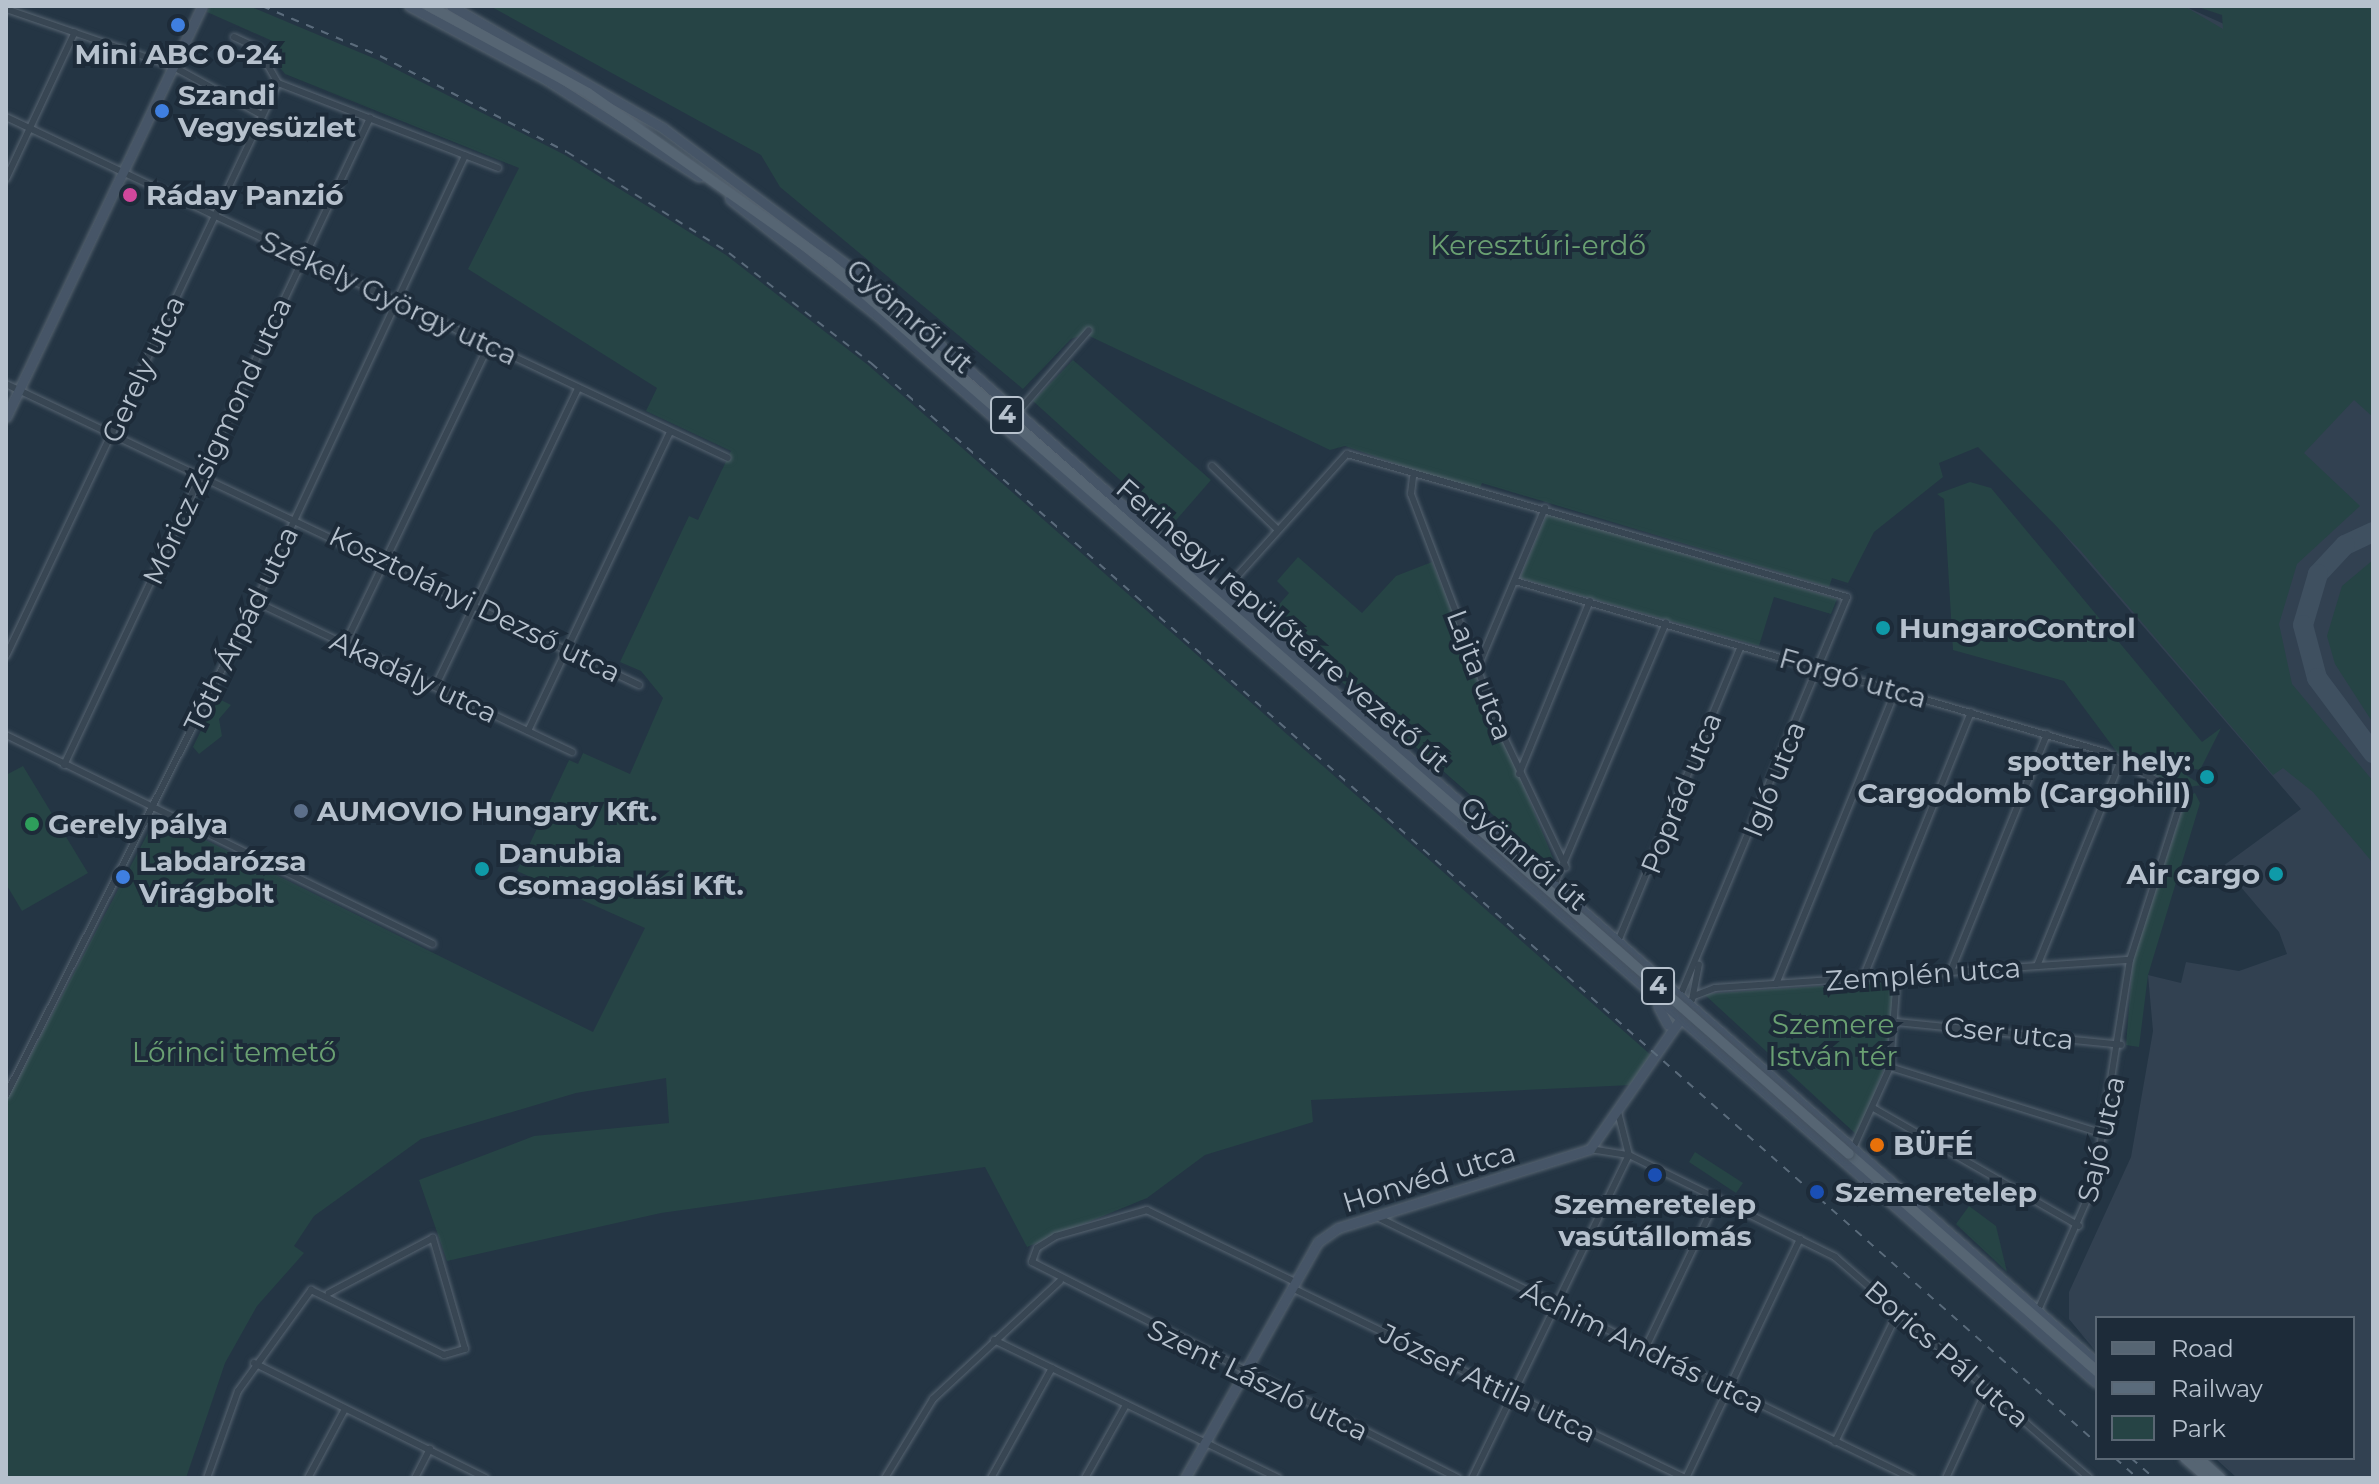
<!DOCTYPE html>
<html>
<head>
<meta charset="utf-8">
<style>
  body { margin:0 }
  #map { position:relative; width:2379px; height:1484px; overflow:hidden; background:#243544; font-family:Montserrat,sans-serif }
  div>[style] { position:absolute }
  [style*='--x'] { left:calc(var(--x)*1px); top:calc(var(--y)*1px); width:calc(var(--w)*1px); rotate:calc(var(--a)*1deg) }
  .airport>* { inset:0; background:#324151 }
  .green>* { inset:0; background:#264445 }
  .taxiway>* { height:20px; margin:-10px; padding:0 10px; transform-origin:10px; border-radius:10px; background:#3f5060 }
  .roads { filter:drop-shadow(0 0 2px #576471) drop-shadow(0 0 2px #576471) }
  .street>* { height:6px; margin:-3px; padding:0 3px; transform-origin:3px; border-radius:3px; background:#384653 }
  .secondary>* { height:9px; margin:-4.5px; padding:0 4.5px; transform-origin:4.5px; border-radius:4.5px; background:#465567 }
  .primary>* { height:10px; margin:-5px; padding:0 5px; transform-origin:5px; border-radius:5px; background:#566573 }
  .rail>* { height:2px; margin-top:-1px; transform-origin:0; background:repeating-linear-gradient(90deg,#5a6b7b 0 8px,transparent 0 16px) }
  .bridges { filter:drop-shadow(0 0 2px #455260) drop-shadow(0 0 2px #455260) }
  .primary-bridge>* { height:10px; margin:-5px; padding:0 5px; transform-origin:5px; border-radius:5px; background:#566573 }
  .dots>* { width:22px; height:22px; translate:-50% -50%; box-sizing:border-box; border:4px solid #1d2b39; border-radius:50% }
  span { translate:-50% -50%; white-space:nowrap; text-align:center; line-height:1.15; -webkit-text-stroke:8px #1d2b39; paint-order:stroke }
  .shield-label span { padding:2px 6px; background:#1d2b39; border:2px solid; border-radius:6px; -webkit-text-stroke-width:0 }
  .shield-label { font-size:26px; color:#b6c1cd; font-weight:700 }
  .poi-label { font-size:28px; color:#b6c1cd; font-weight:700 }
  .left { translate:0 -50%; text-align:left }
  .right { translate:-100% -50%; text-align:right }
  .park-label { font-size:28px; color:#6aa072 }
  .street-label { font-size:28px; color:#b6c1cd }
  .frame { position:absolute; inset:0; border:8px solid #b6c1cd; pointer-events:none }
  .legend { position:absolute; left:2095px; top:1316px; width:260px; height:144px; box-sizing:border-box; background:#1d2b39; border:2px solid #5a6774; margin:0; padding:10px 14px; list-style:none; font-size:24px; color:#b6c1cd }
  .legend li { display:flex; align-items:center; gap:16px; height:40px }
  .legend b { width:40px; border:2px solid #5a6774 }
</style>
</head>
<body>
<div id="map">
  <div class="airport">
    <div style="clip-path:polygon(1986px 6px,2184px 6px,2373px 91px,2373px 1478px,2237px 1478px,2215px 1458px,2353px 1458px,2353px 1318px,2097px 1318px,2097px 1353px,2069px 1319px,2069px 1292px,2131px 1157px,2153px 1031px,2148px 975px,2181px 983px,2186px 962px,2239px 971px,2287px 954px,2279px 932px,2223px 866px,2301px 809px,2003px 464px,1771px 299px)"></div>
  </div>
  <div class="green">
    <div style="clip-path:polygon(210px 6px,249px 6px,378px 60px,565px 155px,726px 255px,868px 365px,1652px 1056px,1632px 1085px,1311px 1100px,1313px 1122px,1205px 1155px,1147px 1198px,1027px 1247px,985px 1167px,661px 1213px,447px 1261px,419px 1180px,534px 1136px,669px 1123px,666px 1078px,576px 1093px,421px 1139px,314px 1216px,294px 1246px,304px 1253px,257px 1306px,225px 1363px,186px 1478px,6px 1478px,6px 1102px,157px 816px,593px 1032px,645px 928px,517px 871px,569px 760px,578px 764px,583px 753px,630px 774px,663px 698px,641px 671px,620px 662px,689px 516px,698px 520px,731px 451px,646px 411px,657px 388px,468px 269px,519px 168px,285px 74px,270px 55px,277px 43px,207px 12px)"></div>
    <div style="clip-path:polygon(490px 6px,2184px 6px,2223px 29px,2222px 15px,2195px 6px,2373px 6px,2373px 417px,2354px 400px,2304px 453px,2360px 506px,2297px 564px,2279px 624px,2292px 684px,2373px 781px,2373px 863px,2313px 792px,2283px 768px,2273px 775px,2081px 551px,1978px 447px,1939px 463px,1943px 477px,1874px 532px,1848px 583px,1832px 578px,1829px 587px,1482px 483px,1478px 492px,1345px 446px,1330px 450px,1085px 334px,1071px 339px,1023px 389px,780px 187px,761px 155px)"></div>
    <div style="clip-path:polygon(1073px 360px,1211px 480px,1171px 526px,1033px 401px)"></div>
    <div style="clip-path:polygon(1970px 482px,1991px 488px,2202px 742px,2221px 728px,2200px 770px,2168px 764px,2202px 785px,2182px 788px,2122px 759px,2064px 681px,1953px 650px,1944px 499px,1937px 494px)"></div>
    <div style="clip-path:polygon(1547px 514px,1837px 599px,1831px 614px,1774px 597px,1759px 646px,1520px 578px)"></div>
    <div style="clip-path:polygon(1298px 557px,1362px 613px,1396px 576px,1432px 562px,1559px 873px,1268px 617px,1289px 593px,1277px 581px)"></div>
    <div style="clip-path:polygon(2373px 560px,2373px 723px,2335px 664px,2327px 636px,2342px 586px)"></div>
    <div style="clip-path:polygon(217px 698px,231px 705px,219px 719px,222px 736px,199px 754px,193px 747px)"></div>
    <div style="clip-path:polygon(23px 766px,88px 873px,22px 911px,6px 884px,6px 775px)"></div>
    <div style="clip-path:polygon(2195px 793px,2200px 803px,2148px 975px,2139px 1047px,2126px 1045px,2133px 959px,2187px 796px)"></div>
    <div style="clip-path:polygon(1895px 981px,1885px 1066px,1858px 1136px,1704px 994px)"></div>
    <div style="clip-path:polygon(1695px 1152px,1743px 1183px,1736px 1193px,1689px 1162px)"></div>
    <div style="clip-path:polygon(1969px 1206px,1996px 1226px,2007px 1272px,1956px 1224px)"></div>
  </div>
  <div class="taxiway">
    <div style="--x:2373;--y:532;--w:31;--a:155"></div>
    <div style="--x:2345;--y:545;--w:40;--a:133"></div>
    <div style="--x:2318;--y:574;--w:53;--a:106.4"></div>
    <div style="--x:2303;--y:625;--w:55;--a:75.2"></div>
    <div style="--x:2317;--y:678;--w:94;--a:53.3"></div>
  </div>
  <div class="roads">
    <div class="street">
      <div style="--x:6;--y:9;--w:176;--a:19"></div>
      <div style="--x:172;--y:66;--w:102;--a:28.6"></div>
      <div style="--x:234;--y:37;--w:26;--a:25"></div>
      <div style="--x:258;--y:48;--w:40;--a:60.3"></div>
      <div style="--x:278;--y:83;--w:236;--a:21.1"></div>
      <div style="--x:6;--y:117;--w:798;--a:25.28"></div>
      <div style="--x:6;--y:179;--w:162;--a:-64.9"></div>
      <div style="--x:6;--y:384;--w:701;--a:25.43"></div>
      <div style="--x:1018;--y:412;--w:108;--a:-49.1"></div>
      <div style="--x:1212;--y:466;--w:92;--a:44.1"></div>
      <div style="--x:1413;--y:477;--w:17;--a:97"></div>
      <div style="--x:1411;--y:494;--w:254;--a:69.2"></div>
      <div style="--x:1501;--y:731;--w:151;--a:64.5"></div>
      <div style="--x:1515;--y:581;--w:614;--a:16.16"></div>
      <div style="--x:2105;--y:752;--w:89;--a:28.9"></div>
      <div style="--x:2183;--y:795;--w:173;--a:107.8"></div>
      <div style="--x:2130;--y:960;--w:227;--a:99.1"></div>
      <div style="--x:2094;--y:1184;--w:136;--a:113.9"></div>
      <div style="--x:1223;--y:592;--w:186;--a:-48.1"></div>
      <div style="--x:1347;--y:454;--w:520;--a:15.96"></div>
      <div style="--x:1847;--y:597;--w:429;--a:112.7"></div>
      <div style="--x:256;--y:602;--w:350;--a:25.4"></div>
      <div style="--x:345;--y:644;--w:332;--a:-64.3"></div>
      <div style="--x:6;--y:656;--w:634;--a:-64.61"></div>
      <div style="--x:1477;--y:669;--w:175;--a:-67.1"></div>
      <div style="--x:435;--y:687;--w:331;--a:-64.4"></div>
      <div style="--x:528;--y:731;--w:331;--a:-64.6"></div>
      <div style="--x:6;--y:735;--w:475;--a:26.1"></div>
      <div style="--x:64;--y:765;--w:716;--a:-64.69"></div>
      <div style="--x:1519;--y:774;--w:187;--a:-67.7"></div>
      <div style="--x:1555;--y:883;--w:283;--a:-66.9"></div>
      <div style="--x:1619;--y:939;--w:317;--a:-67.4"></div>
      <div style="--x:2037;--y:966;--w:219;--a:-67.8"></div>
      <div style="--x:1950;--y:973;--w:258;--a:-67.9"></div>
      <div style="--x:1863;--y:978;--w:287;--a:-67.9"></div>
      <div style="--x:1776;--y:984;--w:318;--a:-67.8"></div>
      <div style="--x:1694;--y:996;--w:22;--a:-21"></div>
      <div style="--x:1715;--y:988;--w:416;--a:-3.9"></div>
      <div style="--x:1692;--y:1000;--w:36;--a:-79"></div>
      <div style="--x:1896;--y:1022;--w:226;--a:5.8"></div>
      <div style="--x:1890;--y:1067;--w:227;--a:17.4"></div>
      <div style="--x:6;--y:1095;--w:553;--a:-63.11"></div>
      <div style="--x:256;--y:602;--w:493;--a:-64.9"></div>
      <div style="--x:1875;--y:1109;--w:235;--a:29.8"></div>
      <div style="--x:1618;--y:1112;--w:44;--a:75.7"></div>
      <div style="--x:1854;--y:1146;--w:87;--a:-65.5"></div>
      <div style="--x:1890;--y:1067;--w:91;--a:-85.6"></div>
      <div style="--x:1590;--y:1149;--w:39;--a:9"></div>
      <div style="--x:1629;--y:1155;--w:230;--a:26.3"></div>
      <div style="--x:1835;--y:1257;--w:337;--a:41"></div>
      <div style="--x:1375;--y:1216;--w:597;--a:26.05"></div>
      <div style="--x:1295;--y:1282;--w:165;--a:-154.1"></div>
      <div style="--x:1147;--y:1210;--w:95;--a:164.1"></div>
      <div style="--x:1056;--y:1236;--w:22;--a:148"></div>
      <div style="--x:1037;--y:1248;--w:15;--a:110"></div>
      <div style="--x:1032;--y:1262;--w:478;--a:26.9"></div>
      <div style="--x:1292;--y:1288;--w:437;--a:25.8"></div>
      <div style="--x:994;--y:1340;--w:316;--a:25.9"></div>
      <div style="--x:1645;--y:1349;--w:166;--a:-64.4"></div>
      <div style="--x:254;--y:1363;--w:259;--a:26.4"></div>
      <div style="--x:1835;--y:1442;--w:144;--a:-64.1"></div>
      <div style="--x:207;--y:1478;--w:92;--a:-70.4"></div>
      <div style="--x:238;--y:1391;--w:125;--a:-54.1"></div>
      <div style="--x:311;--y:1290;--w:148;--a:26"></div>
      <div style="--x:444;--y:1355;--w:22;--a:-16"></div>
      <div style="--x:465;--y:1349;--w:116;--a:-106.1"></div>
      <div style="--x:433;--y:1238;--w:118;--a:152.1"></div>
      <div style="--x:308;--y:1478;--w:78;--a:-61.8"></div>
      <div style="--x:415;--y:1478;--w:33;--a:-63"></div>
      <div style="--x:885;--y:1478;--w:92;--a:-58.7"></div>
      <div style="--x:933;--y:1399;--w:173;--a:-42.9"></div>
      <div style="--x:991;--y:1478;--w:126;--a:-61"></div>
      <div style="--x:1085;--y:1478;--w:84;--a:-60.7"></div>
      <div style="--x:1472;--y:1478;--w:359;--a:-64.1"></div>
      <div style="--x:1686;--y:1478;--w:265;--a:-64.5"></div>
      <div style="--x:1946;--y:1478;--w:98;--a:-65.3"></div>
    </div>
    <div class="secondary">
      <div style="--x:409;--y:6;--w:157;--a:28.2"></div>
      <div style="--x:547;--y:80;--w:180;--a:32.5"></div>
      <div style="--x:451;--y:6;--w:245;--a:29.9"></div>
      <div style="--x:663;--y:128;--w:251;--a:36.7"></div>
      <div style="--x:864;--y:278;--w:1642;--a:41.35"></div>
      <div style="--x:730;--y:199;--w:187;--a:38.3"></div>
      <div style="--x:877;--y:315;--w:1621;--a:41.2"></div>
      <div style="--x:6;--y:417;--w:455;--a:-64.5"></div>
      <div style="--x:1658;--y:1006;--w:21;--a:62"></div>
      <div style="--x:1185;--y:1478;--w:271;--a:-60.6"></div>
      <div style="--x:1318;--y:1242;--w:24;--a:-35"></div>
      <div style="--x:1338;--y:1228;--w:264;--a:-17.4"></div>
      <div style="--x:1590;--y:1149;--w:175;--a:-55.2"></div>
    </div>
    <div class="primary">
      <div style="--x:429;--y:6;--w:181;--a:28.7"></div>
      <div style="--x:588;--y:93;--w:294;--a:35.2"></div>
      <div style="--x:828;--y:262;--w:848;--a:41.03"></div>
      <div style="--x:1849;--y:1154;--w:330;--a:41.2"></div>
      <div style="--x:2185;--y:1458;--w:30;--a:41"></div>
      <div style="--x:2198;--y:1458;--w:30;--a:42"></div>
    </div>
  </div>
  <div class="rail">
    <div style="--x:262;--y:6;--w:128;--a:23"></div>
    <div style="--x:380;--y:56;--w:210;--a:27.2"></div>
    <div style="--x:567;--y:152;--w:191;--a:31.9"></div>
    <div style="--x:729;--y:253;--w:180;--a:37.8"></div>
    <div style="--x:871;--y:363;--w:1634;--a:41.38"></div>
    <div style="--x:2115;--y:1458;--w:30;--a:42"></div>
    <div style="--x:2131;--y:1458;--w:30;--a:41"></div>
  </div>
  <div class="bridges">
    <div class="primary-bridge">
      <div style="--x:1468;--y:819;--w:507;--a:41.32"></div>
    </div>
  </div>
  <div class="dots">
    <div style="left:178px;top:25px;background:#3f7fe0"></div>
    <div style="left:162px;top:111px;background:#3f7fe0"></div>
    <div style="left:130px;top:195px;background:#d1479c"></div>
    <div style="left:1883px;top:628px;background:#0f9aa8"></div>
    <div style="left:2207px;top:777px;background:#0f9aa8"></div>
    <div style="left:301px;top:811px;background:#5c6f8a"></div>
    <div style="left:32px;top:824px;background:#2e9e5b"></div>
    <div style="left:482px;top:869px;background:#0f9aa8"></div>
    <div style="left:2276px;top:874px;background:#0f9aa8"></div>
    <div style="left:123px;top:877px;background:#3f7fe0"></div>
    <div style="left:1877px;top:1145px;background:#e8710a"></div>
    <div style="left:1655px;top:1175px;background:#1a4fb4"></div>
    <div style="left:1817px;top:1192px;background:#1a4fb4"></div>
  </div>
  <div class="shield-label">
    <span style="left:1007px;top:415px">4</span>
    <span style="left:1658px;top:986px">4</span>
  </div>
  <div class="poi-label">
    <span style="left:178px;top:54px">Mini ABC 0-24</span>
    <span class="left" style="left:178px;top:111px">Szandi<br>Vegyesüzlet</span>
    <span class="left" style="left:146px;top:195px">Ráday Panzió</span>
    <span class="left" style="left:1899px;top:628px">HungaroControl</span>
    <span class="right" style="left:2191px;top:777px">spotter hely:<br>Cargodomb (Cargohill)</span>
    <span class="left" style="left:317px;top:811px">AUMOVIO Hungary Kft.</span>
    <span class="left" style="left:48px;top:824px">Gerely pálya</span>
    <span class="left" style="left:498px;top:869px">Danubia<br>Csomagolási Kft.</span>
    <span class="left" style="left:139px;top:877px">Labdarózsa<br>Virágbolt</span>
    <span class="right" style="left:2260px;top:874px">Air cargo</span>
    <span class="left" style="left:1893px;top:1145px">BÜFÉ</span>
    <span class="left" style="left:1835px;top:1192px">Szemeretelep</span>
    <span style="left:1655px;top:1220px">Szemeretelep<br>vasútállomás</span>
  </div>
  <div class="park-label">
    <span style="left:1538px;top:245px">Keresztúri-erdő</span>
    <span style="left:1833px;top:1040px">Szemere<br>István tér</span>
    <span style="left:234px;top:1052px">Lőrinci temető</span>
  </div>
  <div class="street-label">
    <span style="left:389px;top:298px;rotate:25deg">Székely György utca</span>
    <span style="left:910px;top:316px;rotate:41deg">Gyömrői út</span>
    <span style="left:143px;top:369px;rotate:-65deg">Gerely utca</span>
    <span style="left:217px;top:441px;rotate:-65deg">Móricz Zsigmond utca</span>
    <span style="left:475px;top:604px;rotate:26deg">Kosztolányi Dezső utca</span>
    <span style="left:1283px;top:625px;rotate:41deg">Ferihegyi repülőtérre vezető út</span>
    <span style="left:241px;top:629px;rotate:-64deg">Tóth Árpád utca</span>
    <span style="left:1480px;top:675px;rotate:69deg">Lajta utca</span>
    <span style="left:414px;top:677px;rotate:25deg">Akadály utca</span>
    <span style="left:1853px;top:678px;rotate:16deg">Forgó utca</span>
    <span style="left:1774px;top:779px;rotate:-68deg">Igló utca</span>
    <span style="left:1681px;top:793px;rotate:-68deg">Poprád utca</span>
    <span style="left:1524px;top:853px;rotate:41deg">Gyömrői út</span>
    <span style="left:1923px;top:974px;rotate:-4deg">Zemplén utca</span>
    <span style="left:2009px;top:1033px;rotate:6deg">Cser utca</span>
    <span style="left:2101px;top:1139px;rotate:-77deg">Sajó utca</span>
    <span style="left:1429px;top:1177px;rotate:-17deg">Honvéd utca</span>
    <span style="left:1643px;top:1347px;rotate:26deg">Áchim András utca</span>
    <span style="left:1947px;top:1354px;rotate:41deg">Borics Pál utca</span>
    <span style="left:1258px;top:1380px;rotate:26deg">Szent László utca</span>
    <span style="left:1488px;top:1383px;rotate:26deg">József Attila utca</span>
  </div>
  <div class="frame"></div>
  <ul class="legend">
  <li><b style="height:10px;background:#566573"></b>Road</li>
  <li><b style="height:10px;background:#5a6b7b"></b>Railway</li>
  <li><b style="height:22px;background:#264445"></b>Park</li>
  </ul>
</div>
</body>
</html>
